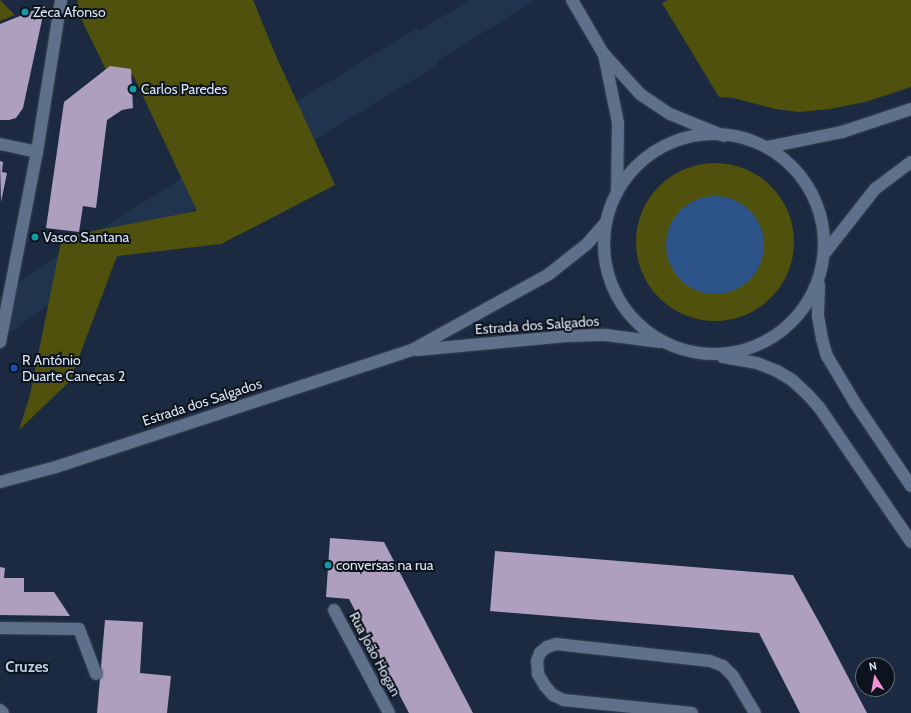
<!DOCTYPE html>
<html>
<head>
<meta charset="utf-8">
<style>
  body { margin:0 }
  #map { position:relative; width:911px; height:713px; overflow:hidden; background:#1b2a40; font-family:Cabin,sans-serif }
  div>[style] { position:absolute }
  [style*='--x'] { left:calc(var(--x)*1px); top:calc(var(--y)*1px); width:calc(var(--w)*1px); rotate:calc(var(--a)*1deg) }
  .built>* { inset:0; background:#21344e }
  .green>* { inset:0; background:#50510c }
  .round { border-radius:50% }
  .water>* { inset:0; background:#2d5489 }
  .building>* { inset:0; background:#ad9fbd }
  .roads { filter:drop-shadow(0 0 1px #384457) drop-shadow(0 0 1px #384457) }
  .street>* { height:12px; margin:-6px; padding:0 6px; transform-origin:6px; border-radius:6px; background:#5f718a }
  .secondary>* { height:12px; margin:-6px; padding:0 6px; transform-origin:6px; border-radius:6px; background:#5f718a }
  .secondary>.ring { margin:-6px; padding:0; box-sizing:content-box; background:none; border:12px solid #5f718a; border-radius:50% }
  .dots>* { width:11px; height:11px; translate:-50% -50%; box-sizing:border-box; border:2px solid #0c131c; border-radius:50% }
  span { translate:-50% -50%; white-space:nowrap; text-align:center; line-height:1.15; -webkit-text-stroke:4px #0c131c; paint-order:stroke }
  .poi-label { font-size:14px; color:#dae4f3 }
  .left { translate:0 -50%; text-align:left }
  .street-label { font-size:14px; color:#dae4f3 }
  .neighbourhood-label { font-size:15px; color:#b9cce8; font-weight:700 }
  .north { position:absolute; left:855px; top:657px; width:40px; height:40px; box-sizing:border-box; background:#0c131c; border:1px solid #5e6772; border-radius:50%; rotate:349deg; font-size:11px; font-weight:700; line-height:16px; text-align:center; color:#dae4f3 }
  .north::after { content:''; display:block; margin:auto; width:14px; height:18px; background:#f591d2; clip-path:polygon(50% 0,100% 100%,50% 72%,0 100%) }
</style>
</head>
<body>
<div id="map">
  <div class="built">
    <div style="clip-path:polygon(470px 0,536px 0,437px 61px,439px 64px,292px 154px,249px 176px,185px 215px,55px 300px,0 340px,0 297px,35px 271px,231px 147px,270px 118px,417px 28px,419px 31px)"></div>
  </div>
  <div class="green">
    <div style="clip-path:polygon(0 0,15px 15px,0 21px)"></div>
    <div style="clip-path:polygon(78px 0,253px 0,276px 56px,335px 185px,221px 244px,117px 256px,70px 381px,19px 430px,30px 395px,62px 237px,197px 211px,133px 75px,107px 72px,76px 8px)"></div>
    <div style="clip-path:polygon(668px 0,911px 0,911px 87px,865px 102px,830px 109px,799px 112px,775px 109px,733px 98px,719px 97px,662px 3px)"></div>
    <div class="round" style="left:636px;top:163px;width:158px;height:158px"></div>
  </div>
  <div class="water">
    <div class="round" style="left:666px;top:196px;width:98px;height:98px"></div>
  </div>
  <div class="building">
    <div style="clip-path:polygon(45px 6px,23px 108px,16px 118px,9px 120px,0 120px,0 24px)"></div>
    <div style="clip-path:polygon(110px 66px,131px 69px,133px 108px,122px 110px,107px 120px,96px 208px,83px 206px,79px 232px,46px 228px,64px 102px)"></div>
    <div style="clip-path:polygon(0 161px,3px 162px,2px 172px,7px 173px,1px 202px)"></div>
    <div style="clip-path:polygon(330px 538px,384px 542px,473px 713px,409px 713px,349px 599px,326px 597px)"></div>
    <div style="clip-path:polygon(495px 551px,793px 575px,824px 631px,867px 713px,800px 713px,759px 633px,490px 611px)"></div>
    <div style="clip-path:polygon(0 567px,5px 568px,4px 578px,24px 578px,24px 592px,54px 592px,70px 616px,0 615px)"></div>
    <div style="clip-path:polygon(105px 620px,143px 622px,140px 673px,171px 676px,167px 713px,97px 713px)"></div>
  </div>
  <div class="roads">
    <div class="street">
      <div style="--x:572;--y:0;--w:61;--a:59.7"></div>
      <div style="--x:603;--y:53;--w:55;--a:47.9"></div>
      <div style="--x:640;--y:94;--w:36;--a:34"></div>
      <div style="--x:670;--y:114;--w:58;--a:22.2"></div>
      <div style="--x:604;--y:54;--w:70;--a:78.5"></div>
      <div style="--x:618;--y:123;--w:70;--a:90.8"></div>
      <div style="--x:0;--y:144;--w:38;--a:12"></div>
      <div style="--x:0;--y:342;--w:194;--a:-79"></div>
      <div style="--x:37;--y:152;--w:154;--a:-81"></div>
      <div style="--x:334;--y:610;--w:117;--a:61.9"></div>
      <div style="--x:0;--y:628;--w:79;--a:0.7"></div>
      <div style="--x:79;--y:629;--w:48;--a:69.3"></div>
      <div style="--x:0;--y:710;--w:4;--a:45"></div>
      <div style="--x:692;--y:713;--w:129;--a:-174.2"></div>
      <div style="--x:564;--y:700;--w:12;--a:-156"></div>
      <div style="--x:553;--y:695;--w:12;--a:-132"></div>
      <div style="--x:545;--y:686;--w:14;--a:-120"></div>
      <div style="--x:538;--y:674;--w:13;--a:-94"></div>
      <div style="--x:537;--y:661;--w:9;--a:-69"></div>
      <div style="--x:540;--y:653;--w:9;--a:-41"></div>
      <div style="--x:547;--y:647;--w:9;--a:-18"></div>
      <div style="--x:556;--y:644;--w:155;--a:6.3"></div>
      <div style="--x:710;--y:661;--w:14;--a:21"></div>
      <div style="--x:723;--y:666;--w:14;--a:45"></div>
      <div style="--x:733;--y:676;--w:43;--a:59.3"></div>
    </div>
    <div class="secondary">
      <div class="ring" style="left:604px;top:134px;width:208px;height:208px"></div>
      <div style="--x:768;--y:147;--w:76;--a:-11.5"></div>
      <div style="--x:842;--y:132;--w:73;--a:-18.4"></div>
      <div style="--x:824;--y:254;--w:83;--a:-51.9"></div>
      <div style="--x:875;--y:189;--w:45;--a:-36.9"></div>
      <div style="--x:819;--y:285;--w:31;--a:92"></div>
      <div style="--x:818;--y:316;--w:23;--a:80"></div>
      <div style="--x:822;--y:339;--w:18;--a:74"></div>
      <div style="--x:827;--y:356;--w:55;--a:59.2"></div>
      <div style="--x:855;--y:403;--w:100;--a:56"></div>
      <div style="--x:417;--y:350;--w:153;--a:-5.3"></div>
      <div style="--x:569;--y:336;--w:37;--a:-2"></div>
      <div style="--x:606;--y:335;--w:53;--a:7.5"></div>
      <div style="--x:723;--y:357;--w:35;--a:10"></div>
      <div style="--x:757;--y:363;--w:22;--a:22"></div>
      <div style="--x:777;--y:371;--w:17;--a:31"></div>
      <div style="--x:792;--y:380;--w:23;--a:43"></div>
      <div style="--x:809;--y:396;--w:15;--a:48"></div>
      <div style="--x:819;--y:407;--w:163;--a:55.7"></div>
      <div style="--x:0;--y:482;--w:58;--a:-15"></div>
      <div style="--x:56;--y:467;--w:375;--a:-18.2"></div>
      <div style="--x:412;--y:350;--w:157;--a:-29"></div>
      <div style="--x:549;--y:274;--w:48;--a:-38.3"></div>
      <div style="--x:587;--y:244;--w:28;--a:-49"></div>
    </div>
  </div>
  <div class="dots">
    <div style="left:25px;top:12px;background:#0f9aa8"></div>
    <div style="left:133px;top:89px;background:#0f9aa8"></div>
    <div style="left:35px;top:237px;background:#0f9aa8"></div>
    <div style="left:14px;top:368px;background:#1a4fb4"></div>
    <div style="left:328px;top:565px;background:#0f9aa8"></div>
  </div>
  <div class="poi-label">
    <span class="left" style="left:33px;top:12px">Zeca Afonso</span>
    <span class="left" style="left:141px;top:89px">Carlos Paredes</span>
    <span class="left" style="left:43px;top:237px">Vasco Santana</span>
    <span class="left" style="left:22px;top:368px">R António<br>Duarte Caneças 2</span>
    <span class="left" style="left:336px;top:565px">conversas na rua</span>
  </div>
  <div class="street-label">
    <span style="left:537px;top:325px;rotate:-4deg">Estrada dos Salgados</span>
    <span style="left:202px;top:402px;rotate:-18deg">Estrada dos Salgados</span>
    <span style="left:375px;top:654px;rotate:62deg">Rua João Hogan</span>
  </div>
  <div class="neighbourhood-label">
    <span style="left:27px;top:668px">Cruzes</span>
  </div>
  <div class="north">N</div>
</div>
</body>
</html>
